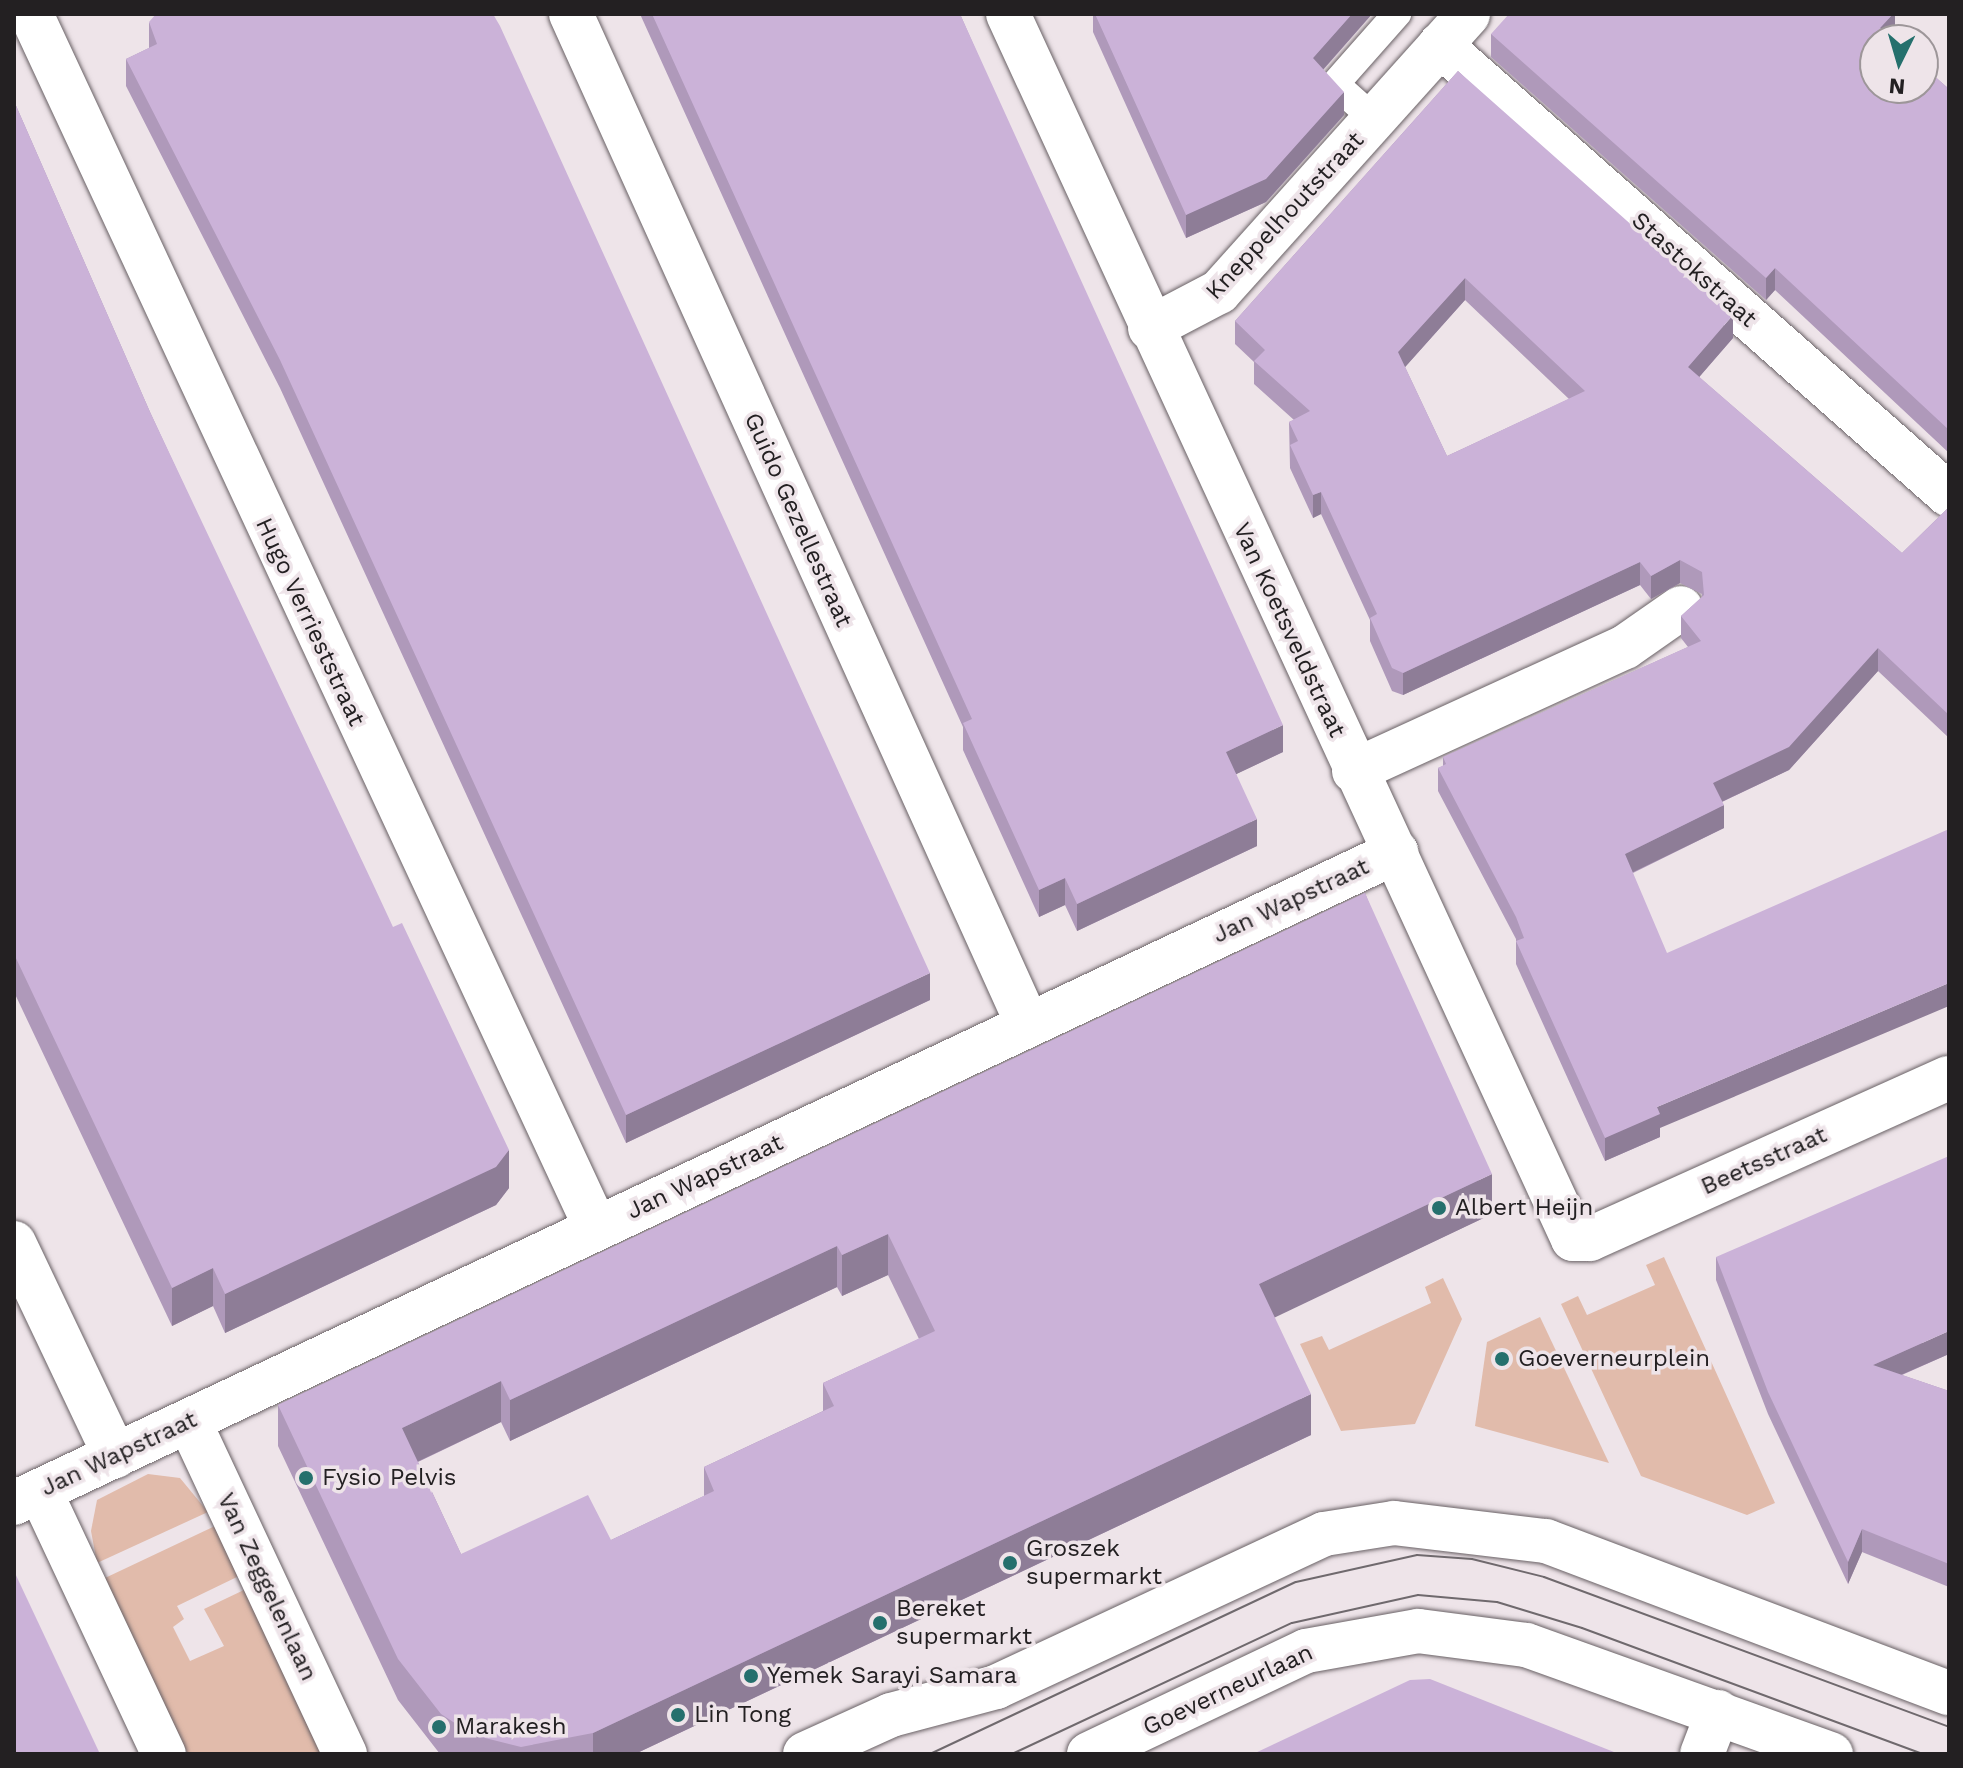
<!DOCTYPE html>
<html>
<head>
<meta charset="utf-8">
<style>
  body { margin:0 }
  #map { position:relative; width:1963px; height:1768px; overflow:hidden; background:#eee4e9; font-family:"Work Sans",sans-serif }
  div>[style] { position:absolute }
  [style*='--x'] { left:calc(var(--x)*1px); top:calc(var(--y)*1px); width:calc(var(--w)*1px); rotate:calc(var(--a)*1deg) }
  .green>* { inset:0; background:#e1bbab }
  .roads { filter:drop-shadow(0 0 2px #696165) drop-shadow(0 0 2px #696165) }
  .service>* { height:28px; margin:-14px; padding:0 14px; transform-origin:14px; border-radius:14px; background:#fff }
  .minor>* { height:44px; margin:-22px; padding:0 22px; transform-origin:22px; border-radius:22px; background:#fff }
  .tertiary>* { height:44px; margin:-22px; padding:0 22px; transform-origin:22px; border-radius:22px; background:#fff }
  .tram>* { height:2px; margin:-1px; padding:0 1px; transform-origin:1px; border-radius:1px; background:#6f696d }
  .wall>* { inset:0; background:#af99ba }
  .shaded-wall>* { inset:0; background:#8e7d97 }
  .building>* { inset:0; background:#cbb2d8 }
  .dots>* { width:22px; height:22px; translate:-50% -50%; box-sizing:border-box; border:4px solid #eee4e9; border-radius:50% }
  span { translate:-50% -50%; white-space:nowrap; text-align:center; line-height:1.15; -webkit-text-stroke:7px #eee4e9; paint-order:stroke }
  .street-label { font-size:24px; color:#232022 }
  .poi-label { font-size:24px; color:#232022 }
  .left { translate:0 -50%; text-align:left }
  .frame { position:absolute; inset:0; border:16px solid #232022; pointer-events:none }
  .north { position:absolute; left:1859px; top:24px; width:80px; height:80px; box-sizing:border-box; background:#eee4e9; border:2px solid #9d9699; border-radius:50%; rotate:185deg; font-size:22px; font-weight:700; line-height:32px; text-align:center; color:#232022 }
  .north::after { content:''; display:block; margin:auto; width:28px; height:36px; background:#25706d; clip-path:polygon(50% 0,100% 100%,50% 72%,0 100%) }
</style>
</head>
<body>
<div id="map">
  <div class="green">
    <div style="clip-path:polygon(1664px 1257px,1775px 1503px,1747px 1515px,1641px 1476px,1561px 1304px,1578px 1296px,1587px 1315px,1655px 1285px,1646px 1265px)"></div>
    <div style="clip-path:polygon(1443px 1278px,1462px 1319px,1415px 1424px,1341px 1431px,1300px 1344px,1322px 1336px,1329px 1350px,1431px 1303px,1425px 1287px)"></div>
    <div style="clip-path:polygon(1540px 1317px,1609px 1463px,1475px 1426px,1487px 1342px)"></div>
    <div style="clip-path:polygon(148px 1474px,180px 1478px,208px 1512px,97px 1563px,91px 1531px,97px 1500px)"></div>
    <div style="clip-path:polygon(215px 1526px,239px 1576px,177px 1606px,184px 1619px,173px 1627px,190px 1661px,224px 1646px,204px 1609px,246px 1589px,323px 1754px,188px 1754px,105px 1578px)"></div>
  </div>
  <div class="roads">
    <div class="service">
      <div style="--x:1374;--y:119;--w:52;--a:-138.1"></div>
      <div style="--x:1335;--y:84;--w:94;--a:-48.5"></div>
    </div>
    <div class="minor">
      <div style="--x:31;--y:14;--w:1339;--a:65.04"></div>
      <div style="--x:571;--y:14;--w:1109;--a:65.68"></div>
      <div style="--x:1008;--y:14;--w:1349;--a:65.24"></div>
      <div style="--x:1573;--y:1239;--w:17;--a:0"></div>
      <div style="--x:1590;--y:1239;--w:393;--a:-24.2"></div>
      <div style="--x:1440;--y:45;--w:679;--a:41.48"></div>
      <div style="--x:1150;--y:328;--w:78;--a:-27.6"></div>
      <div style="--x:1219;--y:292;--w:373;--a:-48.1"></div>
      <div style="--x:1354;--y:771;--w:298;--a:-24.6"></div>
      <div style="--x:1625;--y:647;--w:68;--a:-34.9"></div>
      <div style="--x:14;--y:1243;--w:236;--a:64.6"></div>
      <div style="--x:189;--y:1421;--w:368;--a:64.9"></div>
      <div style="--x:40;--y:1491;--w:291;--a:64.8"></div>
      <div style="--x:14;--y:1503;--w:1528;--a:-25.22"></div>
      <div style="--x:1702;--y:1754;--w:45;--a:-69.1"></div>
    </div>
    <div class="tertiary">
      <div style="--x:805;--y:1754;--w:94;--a:-24.4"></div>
      <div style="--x:891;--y:1715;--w:109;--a:-14.9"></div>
      <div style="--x:996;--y:1687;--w:362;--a:-25"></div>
      <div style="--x:1324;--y:1534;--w:71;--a:-8.9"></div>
      <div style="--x:1394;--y:1523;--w:153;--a:6.8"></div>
      <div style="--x:1546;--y:1541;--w:431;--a:20.7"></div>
      <div style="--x:1089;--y:1754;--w:240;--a:-25.4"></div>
      <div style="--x:1306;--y:1651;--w:114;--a:-10.1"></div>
      <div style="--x:1418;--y:1631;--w:109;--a:7.4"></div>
      <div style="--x:1526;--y:1645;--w:324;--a:19.7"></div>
    </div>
  </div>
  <div class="tram">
    <div style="--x:930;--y:1754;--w:404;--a:-25.2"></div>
    <div style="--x:1296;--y:1582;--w:124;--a:-12.6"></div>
    <div style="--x:1417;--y:1555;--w:55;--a:4.2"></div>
    <div style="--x:1472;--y:1559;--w:74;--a:14"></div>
    <div style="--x:1544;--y:1577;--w:432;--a:20.3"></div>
    <div style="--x:1012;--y:1754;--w:309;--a:-25.1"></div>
    <div style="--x:1292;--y:1623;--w:129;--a:-12.5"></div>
    <div style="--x:1418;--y:1595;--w:79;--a:5.1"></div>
    <div style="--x:1497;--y:1602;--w:89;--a:17"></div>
    <div style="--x:1582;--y:1628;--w:364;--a:20.3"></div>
  </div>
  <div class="wall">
    <div style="clip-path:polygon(640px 14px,960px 14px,1283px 752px,1236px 774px,1257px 846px,1077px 931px,1065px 905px,1039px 917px,963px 750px,963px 727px)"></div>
    <div style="clip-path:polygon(1093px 14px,1372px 14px,1323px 70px,1344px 115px,1266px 202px,1186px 238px,1093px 32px)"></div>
    <div style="clip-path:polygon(1895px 14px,1895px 34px,1891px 38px,1949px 89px,1949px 453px,1775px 290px,1766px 300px,1491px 57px,1491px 34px)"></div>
    <div style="clip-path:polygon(149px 22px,930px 1000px,626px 1143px,280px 388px,126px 86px,126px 59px,149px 48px)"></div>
    <div style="clip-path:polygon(evenodd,1458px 71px,1733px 338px,1699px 377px,1902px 553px,1949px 507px,1949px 738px,1878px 671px,1789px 770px,1722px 802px,1724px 828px,1633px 873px,1660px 1137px,1605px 1161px,1516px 964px,1516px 939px,1438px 791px,1438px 768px,1443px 766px,1443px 757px,1688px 647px,1681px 638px,1681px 616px,1702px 597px,1702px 594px,1680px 583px,1651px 599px,1640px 585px,1403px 695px,1392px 691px,1370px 641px,1370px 620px,1321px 514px,1313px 518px,1290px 468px,1289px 422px,1294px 420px,1254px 384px,1254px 362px,1235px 344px,1235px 321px,1458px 71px,1465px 300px,1569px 399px,1447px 456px,1405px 367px,1465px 300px)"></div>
    <div style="clip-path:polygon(14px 101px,150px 412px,509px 1188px,496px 1205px,225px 1333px,213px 1306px,172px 1326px,14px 992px)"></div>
    <div style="clip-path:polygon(evenodd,1365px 893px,1492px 1214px,1274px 1317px,1311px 1435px,635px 1754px,440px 1754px,398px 1700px,278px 1446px,278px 1405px,1365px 893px,888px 1275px,919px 1339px,823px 1383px,823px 1411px,704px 1467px,704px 1496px,611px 1540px,461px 1554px,418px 1462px,501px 1422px,510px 1441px,837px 1287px,842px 1296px,888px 1275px)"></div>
    <div style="clip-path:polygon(1716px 1257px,1949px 1354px,1902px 1375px,1949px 1391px,1949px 1587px,1862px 1552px,1848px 1584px,1768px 1414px,1716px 1280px)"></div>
  </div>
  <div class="shaded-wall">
    <div style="clip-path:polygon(1352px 14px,1372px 14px,1313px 81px,1313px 58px)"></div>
    <div style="clip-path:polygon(1893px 14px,1895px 14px,1895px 34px,1890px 40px,1880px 28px)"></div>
    <div style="clip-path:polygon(1344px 92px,1344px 115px,1266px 202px,1186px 238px,1186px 215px)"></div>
    <div style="clip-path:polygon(1775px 268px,1775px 290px,1766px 300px,1766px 278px)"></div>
    <div style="clip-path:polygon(1465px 278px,1465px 300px,1398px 375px,1398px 352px)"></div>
    <div style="clip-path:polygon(1733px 315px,1733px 338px,1688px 390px,1688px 367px)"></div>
    <div style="clip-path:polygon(1321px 492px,1321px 514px,1313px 518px,1313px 495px)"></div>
    <div style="clip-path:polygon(1680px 560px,1680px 583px,1651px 599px,1651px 576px)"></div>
    <div style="clip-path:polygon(1640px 562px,1640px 585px,1403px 695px,1403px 673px)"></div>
    <div style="clip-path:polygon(1878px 648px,1878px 671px,1789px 770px,1713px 806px,1713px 783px)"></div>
    <div style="clip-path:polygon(1283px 725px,1283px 752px,1226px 779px,1226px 752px)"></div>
    <div style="clip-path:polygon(1724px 805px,1724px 828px,1625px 876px,1625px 854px)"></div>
    <div style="clip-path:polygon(1257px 819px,1257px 846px,1077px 931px,1077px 904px)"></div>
    <div style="clip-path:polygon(1065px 878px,1065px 905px,1039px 917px,1039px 890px)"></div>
    <div style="clip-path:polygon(930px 973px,930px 1000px,626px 1143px,626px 1115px)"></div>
    <div style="clip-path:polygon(1949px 983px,1949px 1006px,1660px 1128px,1660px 1137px,1605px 1161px,1605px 1138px,1657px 1107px)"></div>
    <div style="clip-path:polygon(509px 1150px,509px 1188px,496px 1205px,225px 1333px,225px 1294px)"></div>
    <div style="clip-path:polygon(1492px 1174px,1492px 1214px,1259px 1325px,1259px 1284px)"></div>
    <div style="clip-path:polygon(888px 1234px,888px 1275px,842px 1296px,842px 1255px)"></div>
    <div style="clip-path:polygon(837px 1246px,837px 1287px,510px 1441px,510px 1400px)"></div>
    <div style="clip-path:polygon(213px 1268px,213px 1306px,172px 1326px,172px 1288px)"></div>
    <div style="clip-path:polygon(1949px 1331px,1949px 1354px,1873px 1387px,1873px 1365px)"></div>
    <div style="clip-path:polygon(501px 1381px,501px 1422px,402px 1469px,402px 1428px)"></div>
    <div style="clip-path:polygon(1311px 1394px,1311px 1435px,635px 1754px,593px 1754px,593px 1733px)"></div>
    <div style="clip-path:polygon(1862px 1529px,1862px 1552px,1848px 1584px,1848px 1562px)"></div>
  </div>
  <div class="building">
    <div style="clip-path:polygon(156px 14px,493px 14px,500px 26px,930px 973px,626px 1115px,280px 360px,126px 59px,157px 44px,149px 22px)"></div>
    <div style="clip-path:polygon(652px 14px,960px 14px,1283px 725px,1226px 752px,1257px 819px,1077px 904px,1065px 878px,1039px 890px,963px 723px,972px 719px)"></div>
    <div style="clip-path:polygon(1095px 14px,1352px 14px,1313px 58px,1344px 92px,1266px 179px,1186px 215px)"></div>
    <div style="clip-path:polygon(1509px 14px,1893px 14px,1880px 28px,1893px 40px,1875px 40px,1875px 88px,1923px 88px,1923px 66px,1949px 89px,1949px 430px,1775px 268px,1766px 278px,1491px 34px)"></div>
    <div style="clip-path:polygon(evenodd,1458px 71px,1733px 315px,1688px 367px,1902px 553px,1949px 507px,1949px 715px,1878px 648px,1789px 747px,1713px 783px,1724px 805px,1625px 854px,1667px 953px,1949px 829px,1949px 983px,1657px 1107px,1660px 1114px,1605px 1138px,1516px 941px,1524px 938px,1516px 917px,1438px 768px,1446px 764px,1443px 757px,1701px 641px,1681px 616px,1704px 595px,1702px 572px,1680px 560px,1651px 576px,1640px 562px,1403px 673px,1392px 668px,1370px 618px,1377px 614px,1321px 492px,1313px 495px,1290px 445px,1298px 441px,1289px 422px,1310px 411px,1254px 361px,1265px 350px,1235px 321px,1458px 71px,1465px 278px,1585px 391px,1447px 456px,1398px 352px,1465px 278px)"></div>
    <div style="clip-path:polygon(14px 101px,150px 412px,373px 884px,393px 927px,402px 923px,509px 1150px,496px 1167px,225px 1294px,213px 1268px,172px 1288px,14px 954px)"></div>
    <div style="clip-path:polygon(evenodd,1365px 893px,1492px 1174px,1259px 1284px,1311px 1394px,593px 1733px,521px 1747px,473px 1735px,441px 1714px,398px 1659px,278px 1405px,1365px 893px,888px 1234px,935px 1331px,823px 1383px,834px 1406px,704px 1467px,714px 1491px,611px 1540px,588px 1495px,461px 1554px,402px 1428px,501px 1381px,510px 1400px,837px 1246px,842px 1255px,888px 1234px)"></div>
    <div style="clip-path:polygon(1949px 1156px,1949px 1331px,1873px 1365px,1949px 1391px,1949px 1564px,1862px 1529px,1848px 1562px,1768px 1392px,1716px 1257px)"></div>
    <div style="clip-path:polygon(14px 1571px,100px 1754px,14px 1754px)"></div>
    <div style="clip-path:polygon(1430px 1679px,1619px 1754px,1253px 1754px,1410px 1680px)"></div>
  </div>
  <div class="dots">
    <div style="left:1439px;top:1208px;background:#25706d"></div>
    <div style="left:1502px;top:1359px;background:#25706d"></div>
    <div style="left:306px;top:1478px;background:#25706d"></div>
    <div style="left:1010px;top:1563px;background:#25706d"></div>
    <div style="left:880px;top:1623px;background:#25706d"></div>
    <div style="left:751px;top:1676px;background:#25706d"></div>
    <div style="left:678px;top:1715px;background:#25706d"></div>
    <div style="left:439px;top:1727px;background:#25706d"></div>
  </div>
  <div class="street-label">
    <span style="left:1285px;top:216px;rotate:-47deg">Kneppelhoutstraat</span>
    <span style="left:1694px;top:270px;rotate:42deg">Stastokstraat</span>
    <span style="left:798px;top:520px;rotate:66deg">Guido Gezellestraat</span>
    <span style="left:310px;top:622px;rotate:65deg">Hugo Verrieststraat</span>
    <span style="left:1289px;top:630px;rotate:65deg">Van Koetsveldstraat</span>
    <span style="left:1291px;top:901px;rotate:-25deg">Jan Wapstraat</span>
    <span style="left:1764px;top:1161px;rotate:-24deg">Beetsstraat</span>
    <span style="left:705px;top:1177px;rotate:-25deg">Jan Wapstraat</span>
    <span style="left:119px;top:1454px;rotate:-25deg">Jan Wapstraat</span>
    <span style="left:267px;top:1587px;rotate:65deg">Van Zeggelenlaan</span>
    <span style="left:1228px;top:1690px;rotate:-25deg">Goeverneurlaan</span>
  </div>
  <div class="poi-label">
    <span class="left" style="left:1455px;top:1208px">Albert Heijn</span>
    <span class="left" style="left:1518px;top:1359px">Goeverneurplein</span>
    <span class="left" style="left:322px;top:1478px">Fysio Pelvis</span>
    <span class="left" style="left:1026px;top:1563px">Groszek<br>supermarkt</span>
    <span class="left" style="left:896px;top:1623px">Bereket<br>supermarkt</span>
    <span class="left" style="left:767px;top:1676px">Yemek Sarayi Samara</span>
    <span class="left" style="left:694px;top:1715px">Lin Tong</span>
    <span class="left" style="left:455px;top:1727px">Marakesh</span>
  </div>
  <div class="frame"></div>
  <div class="north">N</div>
</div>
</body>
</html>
